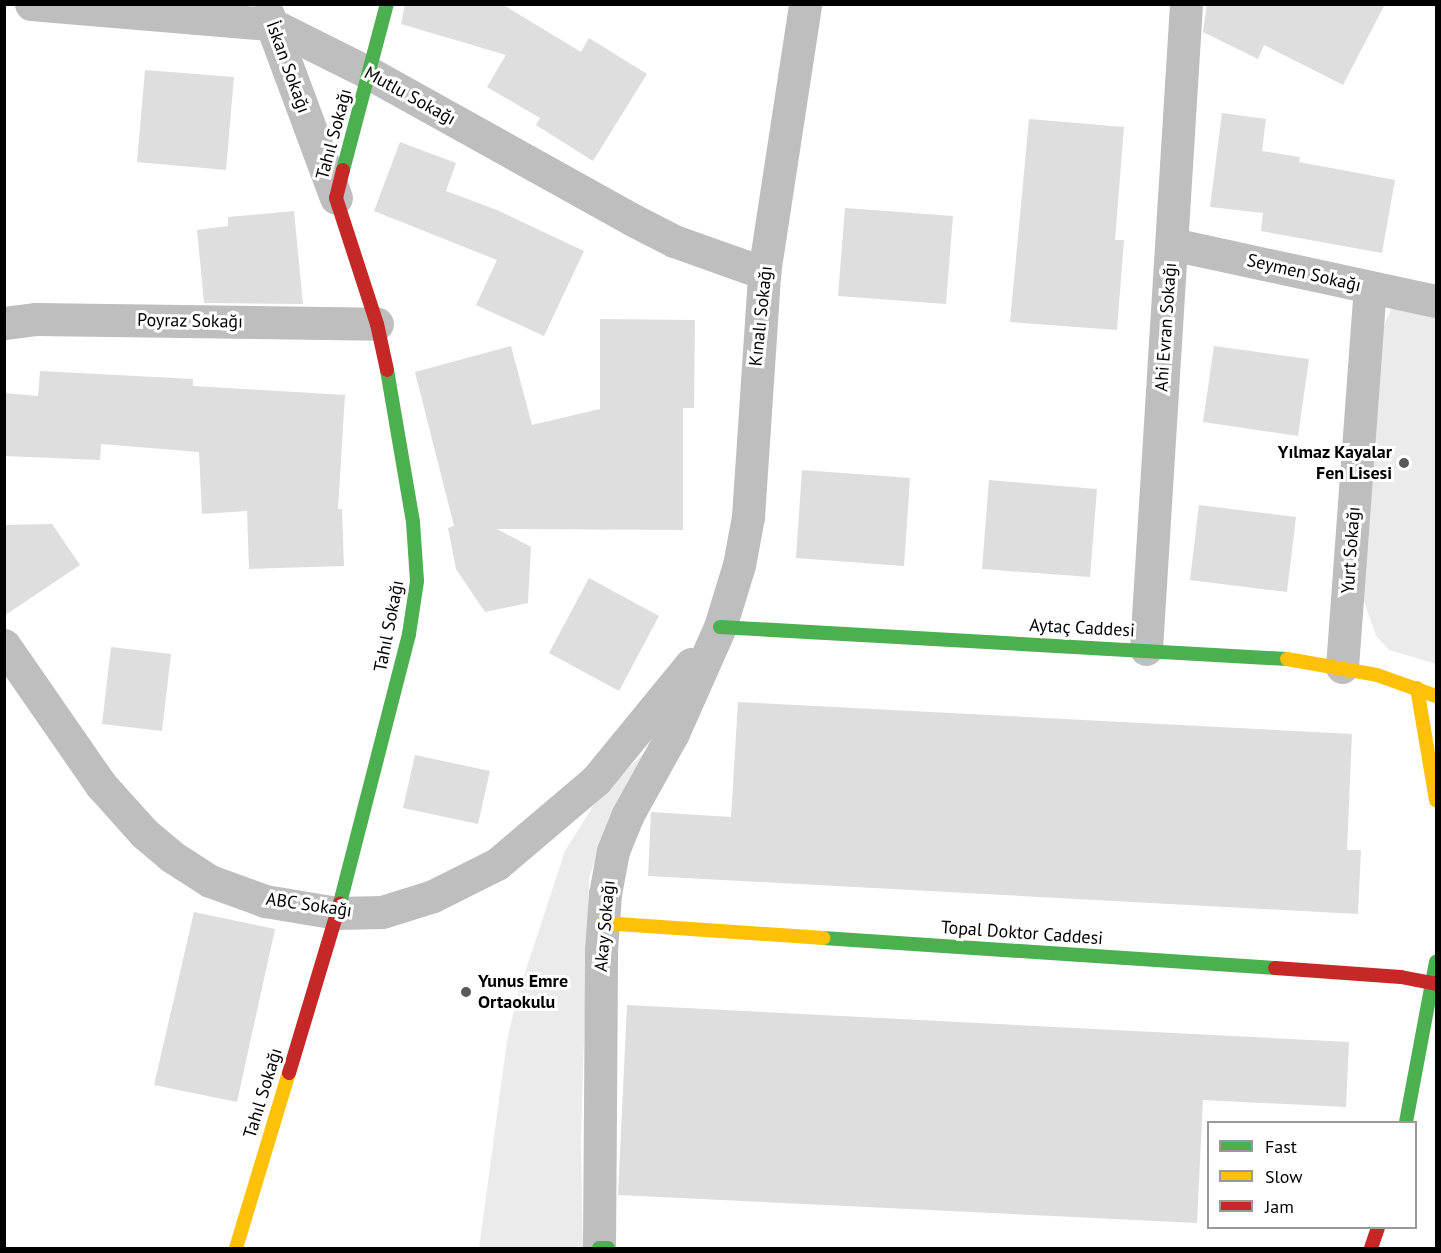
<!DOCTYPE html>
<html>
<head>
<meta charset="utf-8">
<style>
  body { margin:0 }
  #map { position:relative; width:1441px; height:1253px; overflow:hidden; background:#fff; font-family:"PT Sans",sans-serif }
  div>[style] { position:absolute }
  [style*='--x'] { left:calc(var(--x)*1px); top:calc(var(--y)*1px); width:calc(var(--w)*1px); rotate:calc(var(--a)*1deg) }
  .green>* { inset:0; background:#ebebeb }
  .building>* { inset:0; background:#dedede }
  .street>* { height:33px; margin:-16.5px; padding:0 16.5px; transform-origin:16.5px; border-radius:16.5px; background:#bebebe }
  .fast>* { height:14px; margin:-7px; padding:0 7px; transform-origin:7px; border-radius:7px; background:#4caf50 }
  .slow>* { height:14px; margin:-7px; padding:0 7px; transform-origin:7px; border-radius:7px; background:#ffc107 }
  .jam>* { height:14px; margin:-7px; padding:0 7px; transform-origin:7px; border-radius:7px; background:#c62828 }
  .dots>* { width:16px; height:16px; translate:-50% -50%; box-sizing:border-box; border:3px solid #fff; border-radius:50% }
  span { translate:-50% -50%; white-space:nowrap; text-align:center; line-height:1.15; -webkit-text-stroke:6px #fff; paint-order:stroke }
  .street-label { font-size:18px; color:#000 }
  .poi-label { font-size:18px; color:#000; font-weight:700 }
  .right { translate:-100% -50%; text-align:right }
  .left { translate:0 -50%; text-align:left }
  .frame { position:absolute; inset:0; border:6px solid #000; pointer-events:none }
  .legend { position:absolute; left:1207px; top:1121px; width:210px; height:108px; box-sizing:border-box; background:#fff; border:2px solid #999; margin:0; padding:8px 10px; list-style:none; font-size:18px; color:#000 }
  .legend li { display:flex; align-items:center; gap:12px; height:30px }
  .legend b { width:30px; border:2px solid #999 }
</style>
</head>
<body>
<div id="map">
  <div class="green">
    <div style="clip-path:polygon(1403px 306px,1436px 314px,1436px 664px,1389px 650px,1376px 636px,1362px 595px,1382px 331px,1391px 309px)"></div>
    <div style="clip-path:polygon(656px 741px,608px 821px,589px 879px,581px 1137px,583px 1248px,479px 1248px,507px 1041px,517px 997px,565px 851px,598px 798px)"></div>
  </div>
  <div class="building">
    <div style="clip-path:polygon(405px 4px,502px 4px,581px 52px,589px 38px,647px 74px,593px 161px,536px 125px,540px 118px,487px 87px,506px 55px,401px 24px)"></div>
    <div style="clip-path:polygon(1207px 4px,1385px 4px,1343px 85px,1264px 45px,1258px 59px,1203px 32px)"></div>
    <div style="clip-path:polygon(145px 70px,234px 77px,226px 170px,137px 162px)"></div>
    <div style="clip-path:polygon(1222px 113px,1266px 119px,1262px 151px,1300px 157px,1299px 162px,1395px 180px,1382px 253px,1261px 231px,1263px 213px,1210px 207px)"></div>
    <div style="clip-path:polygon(1029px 119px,1124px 127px,1115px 240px,1124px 240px,1117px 330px,1010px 322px)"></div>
    <div style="clip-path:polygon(400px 142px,456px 163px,446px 191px,497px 210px,584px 251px,544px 336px,476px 305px,497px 260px,374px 211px)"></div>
    <div style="clip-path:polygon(845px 208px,953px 216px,946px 304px,838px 296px)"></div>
    <div style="clip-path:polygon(294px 211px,303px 304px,204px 303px,197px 230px,228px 226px,228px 217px)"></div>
    <div style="clip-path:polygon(600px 319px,695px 320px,694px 408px,683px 408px,683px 530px,497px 529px,531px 547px,528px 603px,485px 612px,456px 569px,448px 528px,454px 526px,415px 372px,511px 346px,532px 425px,600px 409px)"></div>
    <div style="clip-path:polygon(1214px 346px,1309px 359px,1298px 436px,1203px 422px)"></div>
    <div style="clip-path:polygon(40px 371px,193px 379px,193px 386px,345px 395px,338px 509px,342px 509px,344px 566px,249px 569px,247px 511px,202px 514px,199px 452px,101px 444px,100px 460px,4px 456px,4px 393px,38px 396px)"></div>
    <div style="clip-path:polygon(802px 470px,910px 478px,904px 566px,796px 558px)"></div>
    <div style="clip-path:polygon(989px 480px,1097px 489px,1090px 577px,982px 569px)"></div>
    <div style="clip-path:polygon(1199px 505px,1296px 517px,1287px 592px,1190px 580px)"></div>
    <div style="clip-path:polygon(52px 524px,80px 565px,4px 616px,4px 525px)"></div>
    <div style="clip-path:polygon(589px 578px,659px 616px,619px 691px,549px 653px)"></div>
    <div style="clip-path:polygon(111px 647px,171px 654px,162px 731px,102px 724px)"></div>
    <div style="clip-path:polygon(738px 702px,1352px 734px,1347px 850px,1361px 850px,1358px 914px,648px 876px,651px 812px,731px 817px)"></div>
    <div style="clip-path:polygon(415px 755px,490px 771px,478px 824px,403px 808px)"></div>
    <div style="clip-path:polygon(194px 912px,275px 929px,237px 1102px,154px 1085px)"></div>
    <div style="clip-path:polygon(627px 1005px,1349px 1042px,1346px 1107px,1203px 1100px,1197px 1223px,618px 1195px)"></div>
  </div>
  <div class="street">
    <div style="--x:31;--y:4;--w:241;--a:4.8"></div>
    <div style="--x:271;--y:24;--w:110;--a:26.6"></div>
    <div style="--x:369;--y:73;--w:302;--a:29.1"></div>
    <div style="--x:633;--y:220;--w:46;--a:27.1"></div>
    <div style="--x:674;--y:241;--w:96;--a:19.6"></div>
    <div style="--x:268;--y:15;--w:195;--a:69.6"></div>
    <div style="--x:1172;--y:244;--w:270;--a:12.2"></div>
    <div style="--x:4;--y:323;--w:31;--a:-7"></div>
    <div style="--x:35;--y:319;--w:342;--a:0.8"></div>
    <div style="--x:4;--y:645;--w:170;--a:55.3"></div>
    <div style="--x:101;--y:785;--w:64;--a:48.1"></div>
    <div style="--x:144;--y:833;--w:35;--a:40"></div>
    <div style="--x:171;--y:856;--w:46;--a:32.7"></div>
    <div style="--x:210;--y:881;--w:59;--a:20"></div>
    <div style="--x:265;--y:901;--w:73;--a:9.5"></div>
    <div style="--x:337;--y:913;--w:45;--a:-1.3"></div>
    <div style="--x:382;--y:912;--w:53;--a:-17.4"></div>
    <div style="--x:433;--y:896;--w:72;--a:-26.6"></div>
    <div style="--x:497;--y:864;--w:130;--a:-40.3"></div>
    <div style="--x:596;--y:780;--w:150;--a:-50.7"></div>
    <div style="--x:1146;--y:649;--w:646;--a:-86.45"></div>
    <div style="--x:1342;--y:667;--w:380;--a:-85.8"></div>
    <div style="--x:599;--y:1248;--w:297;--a:-89.6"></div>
    <div style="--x:601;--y:951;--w:57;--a:-86"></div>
    <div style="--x:605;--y:894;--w:44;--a:-79.5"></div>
    <div style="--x:613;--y:851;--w:38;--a:-68"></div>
    <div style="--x:627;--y:816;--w:95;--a:-61"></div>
    <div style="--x:673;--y:733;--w:116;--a:-66.1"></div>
    <div style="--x:720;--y:627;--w:65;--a:-73"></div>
    <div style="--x:739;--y:565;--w:49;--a:-79.4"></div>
    <div style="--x:748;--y:517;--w:245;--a:-86.2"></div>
    <div style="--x:764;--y:273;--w:272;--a:-81.3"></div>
  </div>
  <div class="fast">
    <div style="--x:343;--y:170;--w:172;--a:-75.2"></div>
    <div style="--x:720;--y:627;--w:568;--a:3.23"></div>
    <div style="--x:340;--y:903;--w:278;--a:-75.6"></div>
    <div style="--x:409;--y:634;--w:54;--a:-81.4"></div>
    <div style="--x:417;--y:581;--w:59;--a:-93.9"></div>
    <div style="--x:413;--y:522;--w:154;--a:-99.7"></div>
    <div style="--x:823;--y:938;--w:453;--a:3.8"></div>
    <div style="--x:1406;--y:1122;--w:163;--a:-79.4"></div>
    <div style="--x:599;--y:1248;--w:9;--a:0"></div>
  </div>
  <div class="slow">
    <div style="--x:1287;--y:659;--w:91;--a:10.1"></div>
    <div style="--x:1377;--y:675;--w:63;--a:19.6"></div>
    <div style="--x:1417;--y:688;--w:114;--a:80.4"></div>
    <div style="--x:603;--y:923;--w:221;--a:3.9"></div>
    <div style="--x:236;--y:1248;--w:183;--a:-73.2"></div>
  </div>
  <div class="jam">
    <div style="--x:343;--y:170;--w:29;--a:104"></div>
    <div style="--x:336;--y:198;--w:133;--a:72"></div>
    <div style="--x:377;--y:324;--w:47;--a:77.7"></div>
    <div style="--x:1275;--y:968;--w:126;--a:4.1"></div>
    <div style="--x:1401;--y:977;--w:36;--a:11"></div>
    <div style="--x:289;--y:1073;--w:177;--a:-73.3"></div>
    <div style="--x:1371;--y:1248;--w:21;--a:-71"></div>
  </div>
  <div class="dots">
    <div style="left:1404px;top:463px;background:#595959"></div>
    <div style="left:466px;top:992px;background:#595959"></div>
  </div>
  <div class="street-label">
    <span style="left:288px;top:67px;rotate:70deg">İskan Sokağı</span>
    <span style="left:410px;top:96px;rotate:29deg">Mutlu Sokağı</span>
    <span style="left:334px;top:134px;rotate:-75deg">Tahıl Sokağı</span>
    <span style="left:1304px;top:273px;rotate:13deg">Seymen Sokağı</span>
    <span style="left:761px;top:316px;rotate:-84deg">Kınalı Sokağı</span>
    <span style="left:190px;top:321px;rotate:1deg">Poyraz Sokağı</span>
    <span style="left:1166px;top:327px;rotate:-86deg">Ahi Evran Sokağı</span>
    <span style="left:1351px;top:550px;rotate:-86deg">Yurt Sokağı</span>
    <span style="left:389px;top:626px;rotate:-79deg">Tahıl Sokağı</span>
    <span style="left:1082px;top:628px;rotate:3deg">Aytaç Caddesi</span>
    <span style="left:309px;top:905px;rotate:8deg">ABC Sokağı</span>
    <span style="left:605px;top:926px;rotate:-85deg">Akay Sokağı</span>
    <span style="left:1022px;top:933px;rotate:4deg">Topal Doktor Caddesi</span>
    <span style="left:263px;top:1093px;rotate:-73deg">Tahıl Sokağı</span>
  </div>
  <div class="poi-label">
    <span class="right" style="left:1392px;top:463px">Yılmaz Kayalar<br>Fen Lisesi</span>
    <span class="left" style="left:478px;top:992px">Yunus Emre<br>Ortaokulu</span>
  </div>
  <div class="frame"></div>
  <ul class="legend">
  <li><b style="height:8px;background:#4caf50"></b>Fast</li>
  <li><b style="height:8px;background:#ffc107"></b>Slow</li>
  <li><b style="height:8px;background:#c62828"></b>Jam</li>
  </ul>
</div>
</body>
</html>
